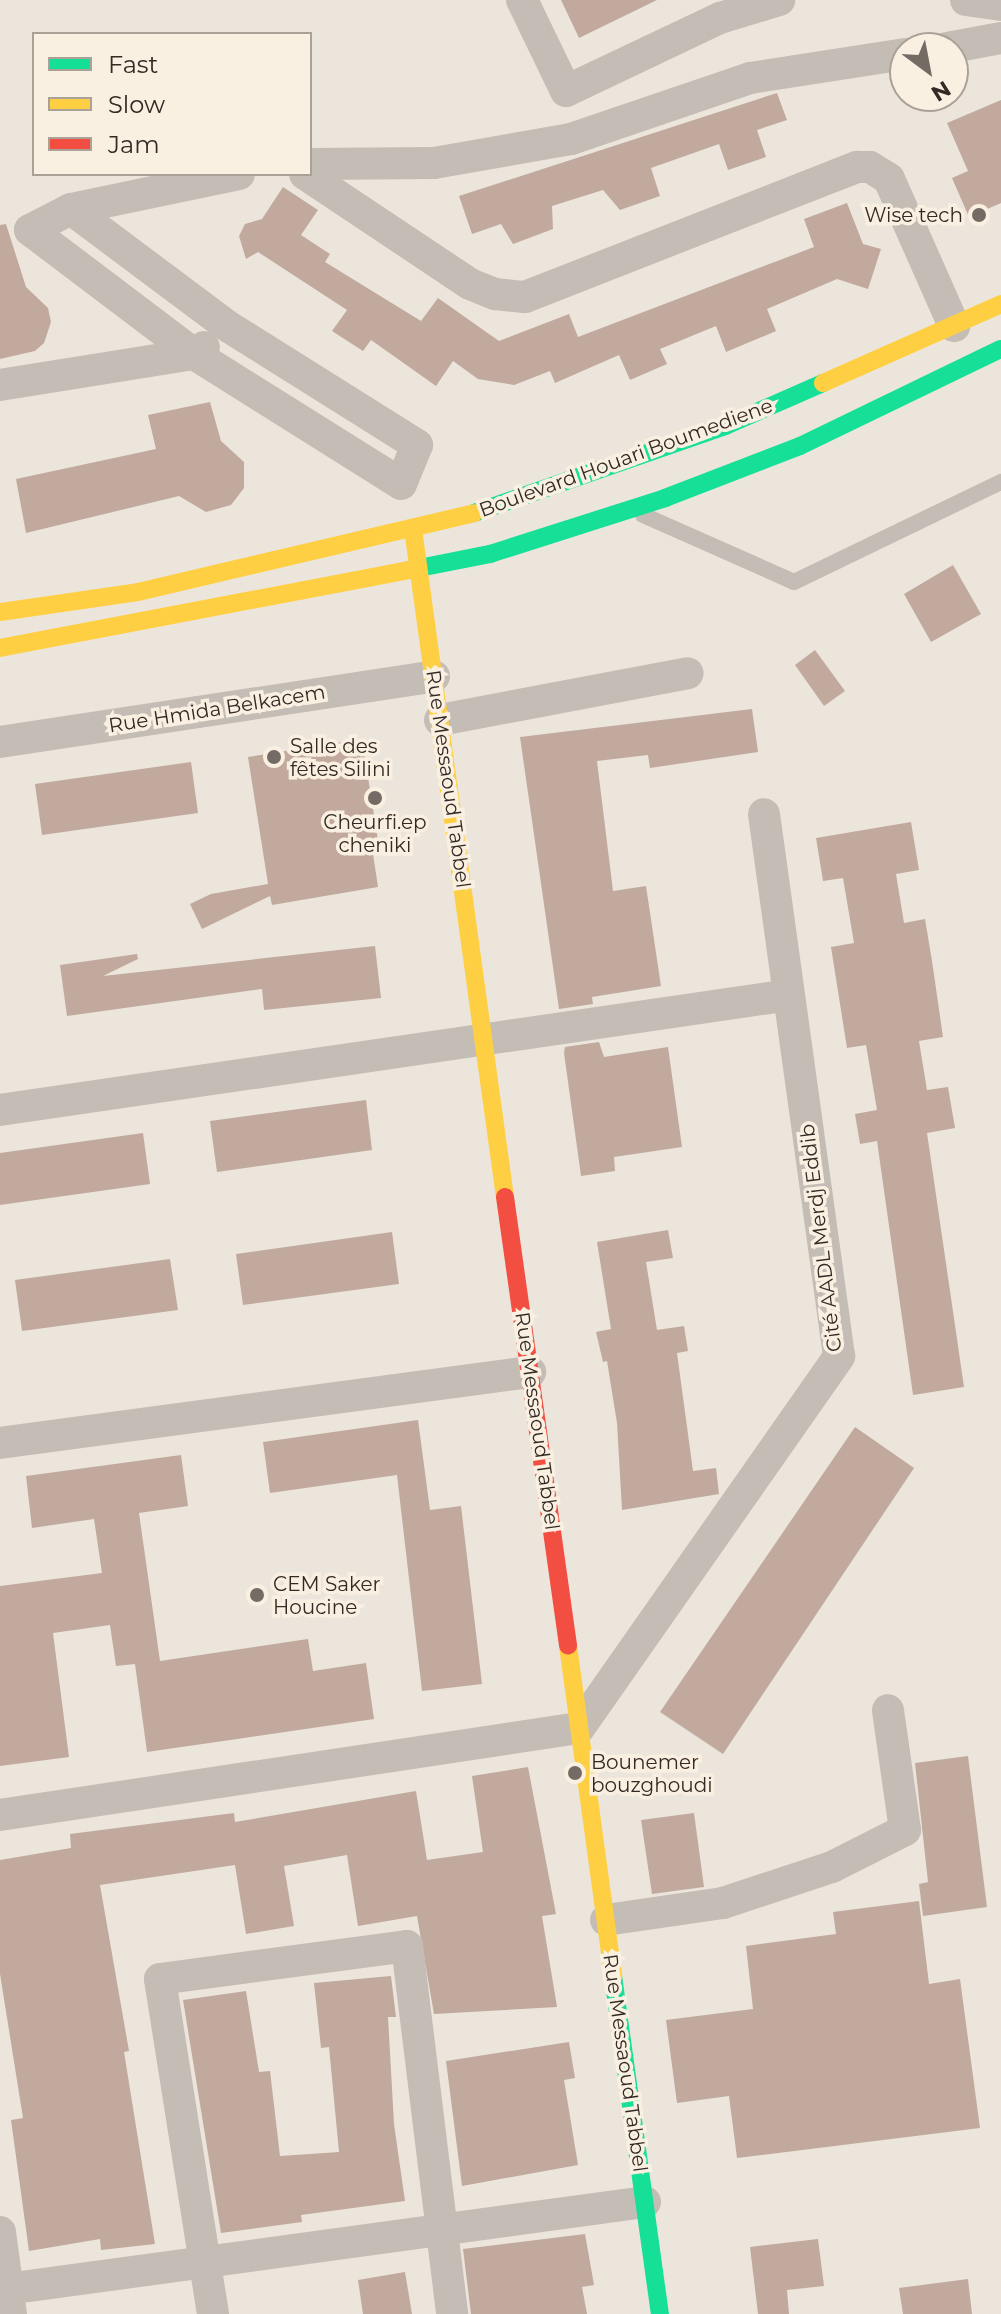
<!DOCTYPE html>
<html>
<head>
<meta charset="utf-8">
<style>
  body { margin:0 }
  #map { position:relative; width:1001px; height:2314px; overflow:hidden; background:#ece5dc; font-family:Montserrat,sans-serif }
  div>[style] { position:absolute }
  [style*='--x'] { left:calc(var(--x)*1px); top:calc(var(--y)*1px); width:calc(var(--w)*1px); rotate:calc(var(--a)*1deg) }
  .building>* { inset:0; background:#c1a99d }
  .lane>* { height:16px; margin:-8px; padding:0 8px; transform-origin:8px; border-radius:8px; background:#c4bdb6 }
  .street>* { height:32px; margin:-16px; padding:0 16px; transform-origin:16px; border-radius:16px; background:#c4bdb6 }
  .fast>* { height:18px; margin:-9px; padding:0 9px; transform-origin:9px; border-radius:9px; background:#16e098 }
  .slow>* { height:18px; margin:-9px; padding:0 9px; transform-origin:9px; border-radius:9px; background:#ffcf43 }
  .jam>* { height:18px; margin:-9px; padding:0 9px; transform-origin:9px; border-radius:9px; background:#f24e42 }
  .dots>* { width:22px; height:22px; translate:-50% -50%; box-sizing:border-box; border:4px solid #faf0e2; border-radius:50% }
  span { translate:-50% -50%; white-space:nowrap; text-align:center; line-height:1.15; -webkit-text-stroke:7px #faf0e2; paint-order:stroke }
  .poi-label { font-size:20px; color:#342a25 }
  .right { translate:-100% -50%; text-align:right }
  .left { translate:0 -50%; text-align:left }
  .street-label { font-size:20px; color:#342a25 }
  .legend { position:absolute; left:32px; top:32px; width:280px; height:144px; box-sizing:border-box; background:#faf0e2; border:2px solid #aba196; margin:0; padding:10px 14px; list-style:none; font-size:24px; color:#342a25 }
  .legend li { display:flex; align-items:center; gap:16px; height:40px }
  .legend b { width:40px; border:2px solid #aba196 }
  .north { position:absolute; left:889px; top:32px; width:80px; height:80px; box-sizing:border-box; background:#faf0e2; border:2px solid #aba196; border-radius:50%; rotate:148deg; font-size:22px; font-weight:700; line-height:32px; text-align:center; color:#342a25 }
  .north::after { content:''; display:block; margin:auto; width:28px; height:36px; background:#746b65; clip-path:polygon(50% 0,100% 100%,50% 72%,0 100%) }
</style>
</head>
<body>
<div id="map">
  <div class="building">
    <div style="clip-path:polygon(561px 0,657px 0,579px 38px)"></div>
    <div style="clip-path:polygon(777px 93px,787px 120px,757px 130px,766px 157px,728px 170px,719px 144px,651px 168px,660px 196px,620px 210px,603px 190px,552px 206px,553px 229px,513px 244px,501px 224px,472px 234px,459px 196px)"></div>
    <div style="clip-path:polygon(1001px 100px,1001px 203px,969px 217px,952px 178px,968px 171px,947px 123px)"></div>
    <div style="clip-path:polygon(283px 187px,318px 210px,301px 235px,330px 254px,325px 262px,421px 321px,438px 298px,499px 341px,569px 314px,578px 337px,814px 247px,804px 219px,847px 203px,863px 244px,881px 249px,868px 289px,837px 279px,767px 309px,776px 331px,726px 352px,716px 326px,660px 349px,667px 364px,630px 380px,619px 355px,555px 383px,550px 371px,514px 385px,478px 379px,453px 361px,436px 386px,371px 340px,363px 351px,332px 331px,347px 310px,258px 252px,246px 259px,239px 236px,245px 224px,262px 219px)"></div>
    <div style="clip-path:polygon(6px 224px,26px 287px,48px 308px,51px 322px,44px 343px,35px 351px,0 359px,0 225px)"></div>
    <div style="clip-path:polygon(210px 402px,221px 441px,244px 462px,244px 488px,231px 505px,206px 512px,179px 496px,26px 533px,16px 479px,156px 449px,148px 415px)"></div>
    <div style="clip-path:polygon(953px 565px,981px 614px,931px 642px,904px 594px)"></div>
    <div style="clip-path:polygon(815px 650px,845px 691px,824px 706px,795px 665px)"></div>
    <div style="clip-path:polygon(752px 709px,758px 752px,650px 768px,648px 755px,597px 761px,613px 891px,646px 886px,661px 986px,592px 997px,593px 1004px,559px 1009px,520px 737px)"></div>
    <div style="clip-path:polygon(362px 739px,380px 853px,373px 854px,378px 887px,272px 905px,270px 896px,202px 929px,190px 904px,211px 894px,268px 884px,248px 757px)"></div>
    <div style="clip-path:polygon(191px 762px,198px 813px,42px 835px,35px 784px)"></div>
    <div style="clip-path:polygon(911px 822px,919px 870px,896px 874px,904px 923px,925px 919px,932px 961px,943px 1037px,919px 1041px,927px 1090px,948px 1087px,955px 1128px,927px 1133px,964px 1387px,913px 1395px,877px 1141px,860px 1144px,855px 1114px,877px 1110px,866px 1045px,847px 1048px,831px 947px,854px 943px,843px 878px,823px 881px,816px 838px)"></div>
    <div style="clip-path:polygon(375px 946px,381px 998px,264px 1010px,262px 989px,67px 1016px,60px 965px,137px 954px,138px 959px,103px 976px)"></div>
    <div style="clip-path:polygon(599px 1042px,604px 1057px,668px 1047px,682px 1147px,614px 1157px,615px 1171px,581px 1176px,564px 1053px,565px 1047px)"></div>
    <div style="clip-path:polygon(366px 1100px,372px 1150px,217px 1172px,210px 1121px)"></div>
    <div style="clip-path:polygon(143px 1133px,150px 1184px,0 1205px,0 1153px)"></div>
    <div style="clip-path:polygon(668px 1230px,673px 1258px,646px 1262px,657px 1330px,684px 1326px,688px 1351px,677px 1353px,693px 1471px,716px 1468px,719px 1494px,622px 1510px,617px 1423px,607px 1361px,603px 1362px,596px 1332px,611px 1329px,597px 1242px)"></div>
    <div style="clip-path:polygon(392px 1232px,399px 1284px,243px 1305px,236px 1254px)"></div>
    <div style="clip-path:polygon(170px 1259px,178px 1310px,22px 1331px,15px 1280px)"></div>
    <div style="clip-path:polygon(418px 1420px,430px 1510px,461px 1506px,482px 1684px,422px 1691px,397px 1475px,270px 1493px,263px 1442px)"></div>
    <div style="clip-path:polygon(855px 1427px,914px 1468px,723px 1754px,660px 1712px)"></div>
    <div style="clip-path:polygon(181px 1455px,188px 1506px,139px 1513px,160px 1661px,308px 1639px,313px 1671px,366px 1663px,374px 1719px,147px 1752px,135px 1664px,116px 1666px,110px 1625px,53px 1633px,69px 1757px,0 1766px,0 1586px,102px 1573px,94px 1519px,32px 1528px,26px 1476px)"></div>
    <div style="clip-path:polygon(968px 1756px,987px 1907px,923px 1916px,919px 1884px,928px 1882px,915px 1763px)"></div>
    <div style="clip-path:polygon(528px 1767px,556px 1914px,542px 1916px,557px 2007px,434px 2014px,417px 1916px,358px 1926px,347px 1855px,284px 1866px,294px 1926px,246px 1934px,235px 1865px,100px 1885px,129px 2051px,124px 2052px,155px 2244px,101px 2250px,100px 2239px,29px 2251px,11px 2120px,23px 2118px,0 1974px,0 1860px,71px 1848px,70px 1834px,234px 1813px,235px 1822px,416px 1791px,427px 1860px,483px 1852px,472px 1776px)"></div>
    <div style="clip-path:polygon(694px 1813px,704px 1887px,652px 1894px,641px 1820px)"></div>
    <div style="clip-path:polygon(919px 1901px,929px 1984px,960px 1979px,980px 2128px,737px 2158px,729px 2096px,677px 2103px,666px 2020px,753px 2009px,746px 1946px,836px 1934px,833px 1912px)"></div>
    <div style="clip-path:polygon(391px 1976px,396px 2017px,388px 2017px,394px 2124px,405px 2201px,301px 2215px,302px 2222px,221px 2233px,183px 2000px,246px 1991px,259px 2072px,270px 2071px,280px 2156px,339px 2152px,329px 2047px,321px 2048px,314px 1983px)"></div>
    <div style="clip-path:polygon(569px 2042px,575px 2078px,564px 2080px,578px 2165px,462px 2186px,446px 2061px)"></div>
    <div style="clip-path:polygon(585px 2234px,594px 2285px,582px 2287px,587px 2314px,471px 2314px,463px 2249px)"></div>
    <div style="clip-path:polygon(818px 2239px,824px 2286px,787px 2290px,789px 2314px,758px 2314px,750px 2247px)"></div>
    <div style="clip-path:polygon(405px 2272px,412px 2314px,363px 2314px,358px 2280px)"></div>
    <div style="clip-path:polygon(968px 2279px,972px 2314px,903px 2314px,899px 2288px)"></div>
  </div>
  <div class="lane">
    <div style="--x:643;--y:515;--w:165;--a:23.9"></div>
    <div style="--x:794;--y:582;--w:230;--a:-25.8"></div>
  </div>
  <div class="street">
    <div style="--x:522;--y:0;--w:101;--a:64.2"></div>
    <div style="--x:566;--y:91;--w:170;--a:-25.4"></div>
    <div style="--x:720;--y:18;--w:62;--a:-17"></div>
    <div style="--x:966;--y:0;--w:35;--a:8"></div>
    <div style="--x:947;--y:48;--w:55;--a:-10.5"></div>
    <div style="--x:310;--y:164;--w:124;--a:-0.5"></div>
    <div style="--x:434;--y:163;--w:139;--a:-9.9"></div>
    <div style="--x:571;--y:139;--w:189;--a:-18.8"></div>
    <div style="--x:750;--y:78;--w:157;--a:-8.8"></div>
    <div style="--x:239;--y:174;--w:172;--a:168.2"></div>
    <div style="--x:71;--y:209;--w:46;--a:152.9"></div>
    <div style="--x:30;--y:230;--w:206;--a:37.1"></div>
    <div style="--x:194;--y:354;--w:244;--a:32.1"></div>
    <div style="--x:305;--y:174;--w:198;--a:33.7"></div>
    <div style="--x:470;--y:284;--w:27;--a:22"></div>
    <div style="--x:495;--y:294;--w:30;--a:6"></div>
    <div style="--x:525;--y:297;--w:357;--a:-21.4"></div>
    <div style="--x:857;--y:167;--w:13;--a:0"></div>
    <div style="--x:870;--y:167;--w:22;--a:32"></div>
    <div style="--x:889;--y:179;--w:161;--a:66.1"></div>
    <div style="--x:71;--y:209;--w:197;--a:36.8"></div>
    <div style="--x:229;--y:327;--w:222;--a:32.1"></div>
    <div style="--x:417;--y:445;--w:42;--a:112.3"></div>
    <div style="--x:0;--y:385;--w:196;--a:-9.1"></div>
    <div style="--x:194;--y:354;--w:12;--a:-35"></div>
    <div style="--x:440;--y:720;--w:252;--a:-10.7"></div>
    <div style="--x:0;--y:742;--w:439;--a:-8.6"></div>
    <div style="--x:0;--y:1110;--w:797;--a:-8.29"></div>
    <div style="--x:0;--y:1443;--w:535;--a:-7.63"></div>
    <div style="--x:0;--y:1815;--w:585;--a:-8.55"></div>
    <div style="--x:579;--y:1728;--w:454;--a:-55"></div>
    <div style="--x:839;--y:1356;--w:547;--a:-97.88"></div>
    <div style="--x:606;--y:1920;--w:118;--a:-8.3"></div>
    <div style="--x:723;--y:1903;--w:115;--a:-18.3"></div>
    <div style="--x:832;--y:1867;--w:82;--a:-26.9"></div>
    <div style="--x:905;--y:1830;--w:121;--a:-98.1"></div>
    <div style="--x:0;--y:2232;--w:83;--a:82.4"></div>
    <div style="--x:0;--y:2290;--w:651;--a:-7.77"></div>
    <div style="--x:213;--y:2314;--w:339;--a:-99"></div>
    <div style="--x:160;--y:1979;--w:249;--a:-7.6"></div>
    <div style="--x:407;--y:1946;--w:371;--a:83"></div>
  </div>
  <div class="fast">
    <div style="--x:474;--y:513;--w:266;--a:-19.1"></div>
    <div style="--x:725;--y:426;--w:107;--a:-23.7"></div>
    <div style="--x:409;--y:570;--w:83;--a:-11.2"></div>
    <div style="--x:490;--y:554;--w:184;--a:-17.7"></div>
    <div style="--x:665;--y:498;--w:145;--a:-21.1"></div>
    <div style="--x:800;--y:446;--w:223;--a:-25.8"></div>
    <div style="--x:613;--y:1976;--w:341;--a:82.1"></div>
  </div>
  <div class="slow">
    <div style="--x:823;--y:383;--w:195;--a:-23.9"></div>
    <div style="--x:413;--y:529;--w:674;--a:82.16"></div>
    <div style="--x:0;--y:612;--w:139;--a:-8.2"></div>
    <div style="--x:138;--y:592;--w:345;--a:-13.2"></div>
    <div style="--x:0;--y:648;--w:416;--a:-10.8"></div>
    <div style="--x:568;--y:1646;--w:333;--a:82.2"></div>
  </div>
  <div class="jam">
    <div style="--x:505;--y:1197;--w:453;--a:82"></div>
  </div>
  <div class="dots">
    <div style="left:979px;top:215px;background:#746b65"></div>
    <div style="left:274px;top:757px;background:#746b65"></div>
    <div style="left:375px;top:798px;background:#746b65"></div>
    <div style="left:257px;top:1595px;background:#746b65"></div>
    <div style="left:575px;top:1773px;background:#746b65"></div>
  </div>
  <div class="poi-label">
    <span class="right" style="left:963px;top:215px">Wise tech</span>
    <span class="left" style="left:290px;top:758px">Salle des<br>fêtes Silini</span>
    <span style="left:375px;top:834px">Cheurfi.ep<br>cheniki</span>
    <span class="left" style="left:273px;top:1596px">CEM Saker<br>Houcine</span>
    <span class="left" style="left:591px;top:1774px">Bounemer<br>bouzghoudi</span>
  </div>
  <div class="street-label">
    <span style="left:626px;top:458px;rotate:-20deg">Boulevard Houari Boumediene</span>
    <span style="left:217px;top:709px;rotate:-9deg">Rue Hmida Belkacem</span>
    <span style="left:448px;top:779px;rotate:82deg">Rue Messaoud Tabbel</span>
    <span style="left:821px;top:1238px;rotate:-97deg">Cité AADL Merdj Eddib</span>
    <span style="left:537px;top:1421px;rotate:82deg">Rue Messaoud Tabbel</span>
    <span style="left:625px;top:2063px;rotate:82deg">Rue Messaoud Tabbel</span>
  </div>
  <ul class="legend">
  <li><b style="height:10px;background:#16e098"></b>Fast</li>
  <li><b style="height:10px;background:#ffcf43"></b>Slow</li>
  <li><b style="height:10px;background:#f24e42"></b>Jam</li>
  </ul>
  <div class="north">N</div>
</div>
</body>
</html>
